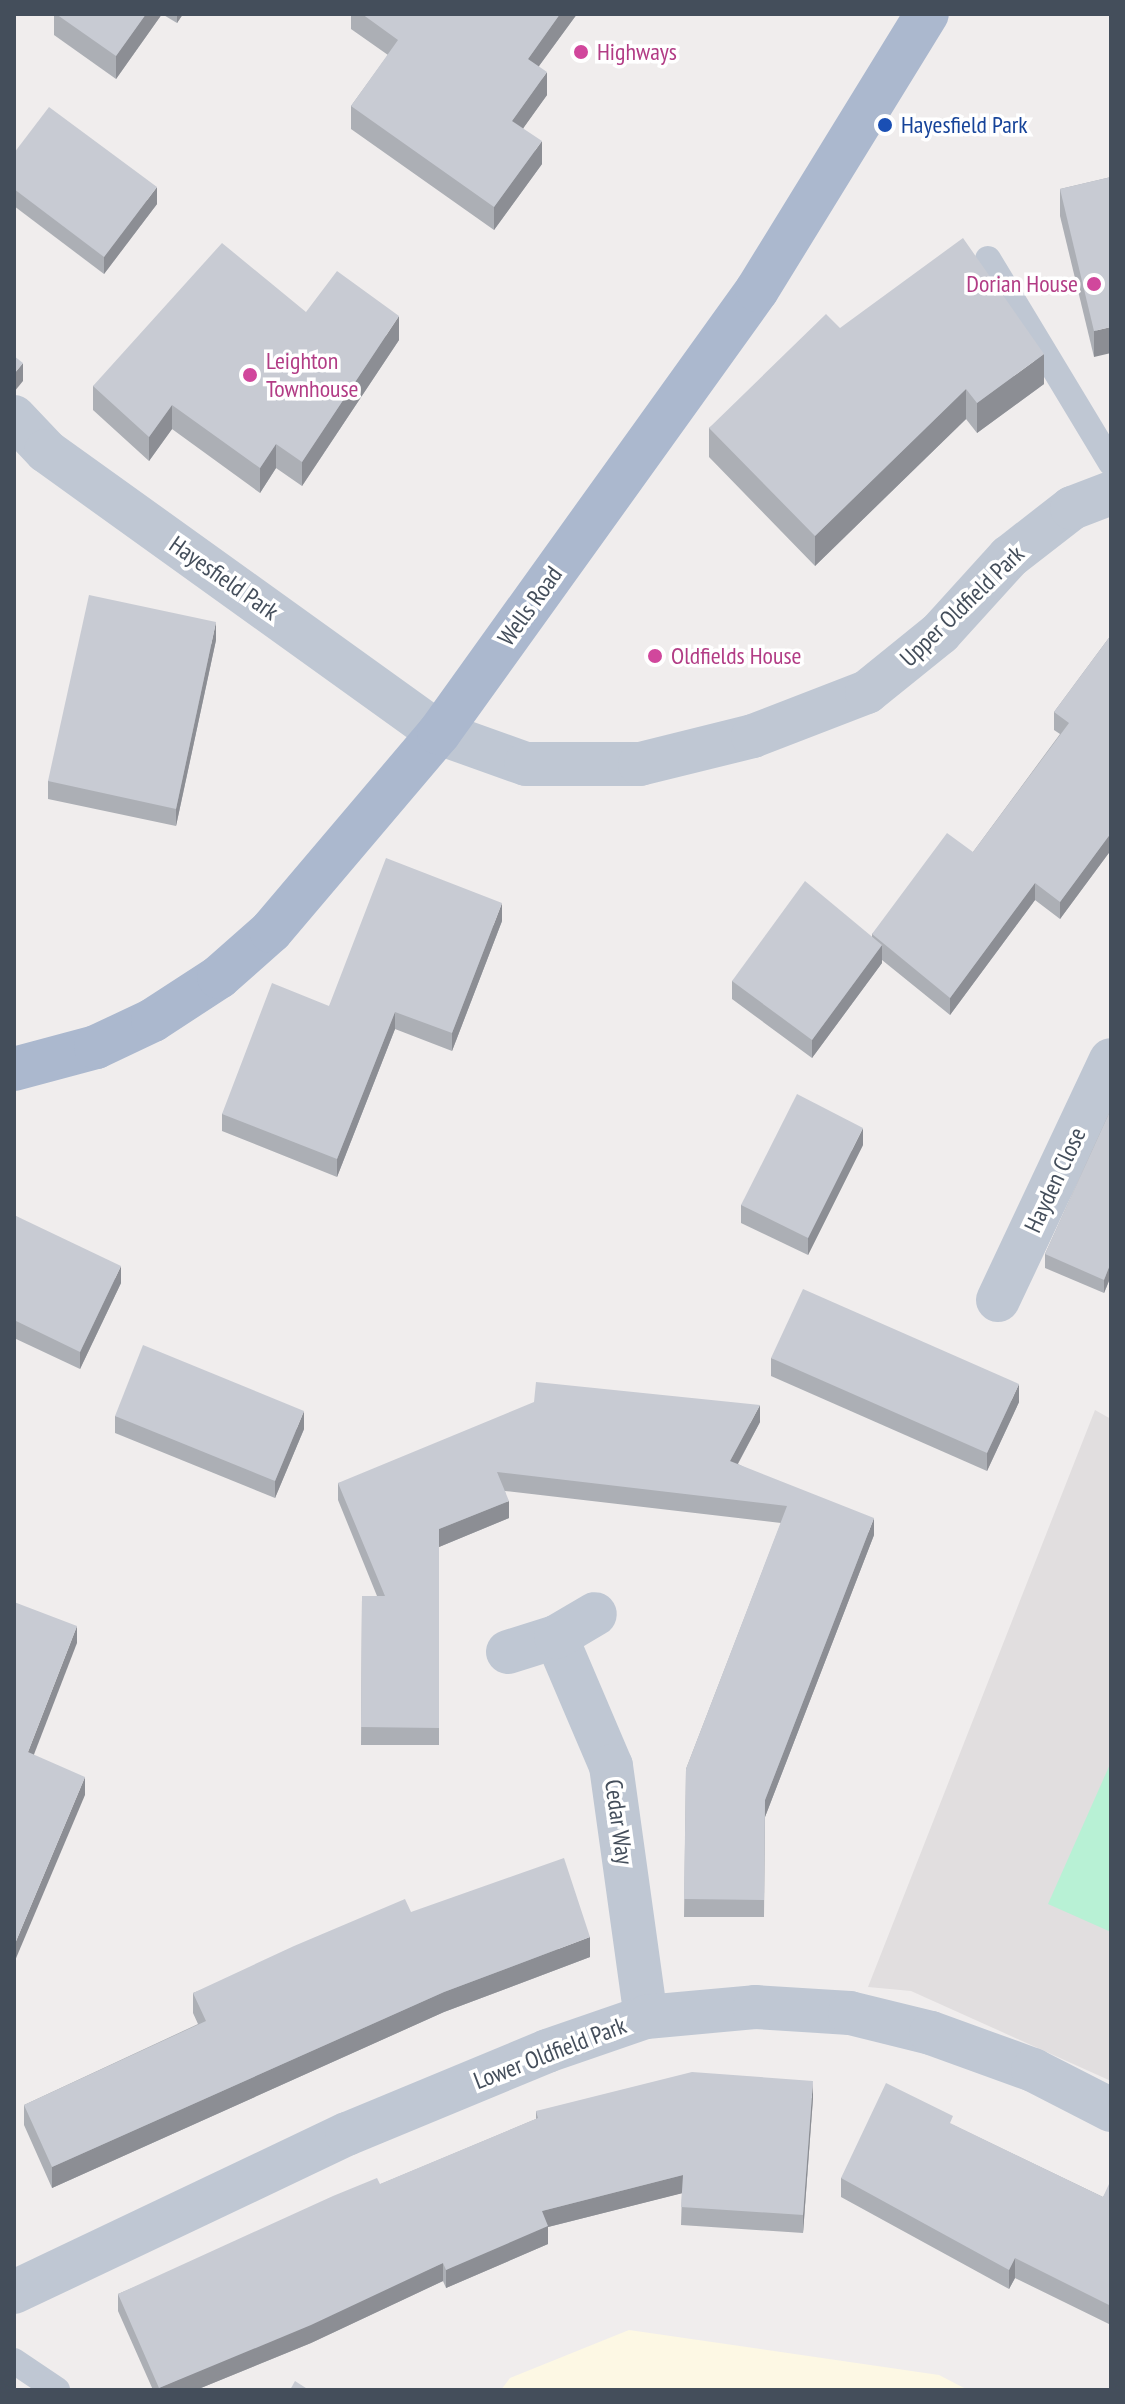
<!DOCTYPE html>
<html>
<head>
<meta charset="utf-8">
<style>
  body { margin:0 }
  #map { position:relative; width:1125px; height:2404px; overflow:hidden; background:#f0eded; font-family:"PT Sans Narrow",sans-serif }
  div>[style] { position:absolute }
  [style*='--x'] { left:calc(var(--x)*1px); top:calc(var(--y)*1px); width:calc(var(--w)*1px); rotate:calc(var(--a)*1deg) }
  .commercial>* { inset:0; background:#fdf8e4 }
  .education>* { inset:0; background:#e1dedf }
  .green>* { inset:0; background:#b8f1d5 }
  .service>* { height:26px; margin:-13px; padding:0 13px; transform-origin:13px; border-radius:13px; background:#bfc7d3 }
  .minor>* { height:44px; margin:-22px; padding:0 22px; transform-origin:22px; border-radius:22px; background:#bfc7d3 }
  .tertiary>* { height:44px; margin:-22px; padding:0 22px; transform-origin:22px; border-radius:22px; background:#bfc7d3 }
  .primary>* { height:44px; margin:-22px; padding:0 22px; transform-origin:22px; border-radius:22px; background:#abb8ce }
  .wall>* { inset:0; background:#acafb5 }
  .shaded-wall>* { inset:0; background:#8c8e94 }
  .building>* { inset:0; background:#c8cbd3 }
  .dots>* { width:22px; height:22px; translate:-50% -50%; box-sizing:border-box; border:4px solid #fff; border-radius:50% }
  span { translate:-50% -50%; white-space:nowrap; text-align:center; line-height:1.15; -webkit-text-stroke:7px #fff; paint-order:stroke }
  .hotel-label { font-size:24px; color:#b23c85 }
  .left { translate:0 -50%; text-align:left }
  .right { translate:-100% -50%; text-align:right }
  .transit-label { font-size:24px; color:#164399 }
  .street-label { font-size:24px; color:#444e5b }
  .frame { position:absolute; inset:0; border:16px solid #444e5b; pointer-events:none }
</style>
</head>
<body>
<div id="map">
  <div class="commercial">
    <div style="clip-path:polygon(629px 2330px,939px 2375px,968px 2390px,501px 2390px,510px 2378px)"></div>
  </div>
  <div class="education">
    <div style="clip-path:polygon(1095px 1410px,1111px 1419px,1111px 2081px,911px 1991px,868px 1987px)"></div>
  </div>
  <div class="green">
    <div style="clip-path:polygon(1111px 1762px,1111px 1932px,1048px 1904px)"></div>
  </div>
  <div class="service">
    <div style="--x:988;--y:259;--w:238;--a:58.9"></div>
    <div style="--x:14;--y:2361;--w:52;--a:34"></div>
  </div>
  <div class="minor">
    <div style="--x:14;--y:417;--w:47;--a:46.7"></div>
    <div style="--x:46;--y:451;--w:484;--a:35.7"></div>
    <div style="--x:998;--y:1300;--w:265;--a:-64.8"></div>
    <div style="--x:556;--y:1637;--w:140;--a:66.9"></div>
    <div style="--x:611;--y:1766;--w:253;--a:82.1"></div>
    <div style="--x:508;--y:1652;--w:50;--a:-17.4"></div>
    <div style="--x:556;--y:1637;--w:45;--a:-30.5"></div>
  </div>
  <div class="tertiary">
    <div style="--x:439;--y:733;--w:92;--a:19.6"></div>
    <div style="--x:526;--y:764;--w:114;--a:0"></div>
    <div style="--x:640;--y:764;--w:116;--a:-13.9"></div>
    <div style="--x:753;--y:736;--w:122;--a:-21.1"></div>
    <div style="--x:867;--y:692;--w:94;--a:-38.9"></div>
    <div style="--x:940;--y:633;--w:103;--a:-47.8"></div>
    <div style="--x:1009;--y:557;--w:80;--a:-37.9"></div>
    <div style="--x:1072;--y:508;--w:42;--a:-21"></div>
    <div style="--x:14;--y:2292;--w:369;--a:-25.4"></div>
    <div style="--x:347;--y:2134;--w:217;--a:-22.5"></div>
    <div style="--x:547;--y:2051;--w:105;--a:-19"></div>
    <div style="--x:646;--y:2017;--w:109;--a:-5.2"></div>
    <div style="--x:755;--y:2007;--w:95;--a:3.6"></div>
    <div style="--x:850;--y:2013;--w:83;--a:13.9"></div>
    <div style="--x:931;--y:2033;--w:109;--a:19.9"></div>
    <div style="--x:1033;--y:2070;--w:88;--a:27.1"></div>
  </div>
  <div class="primary">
    <div style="--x:14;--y:1069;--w:85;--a:-15"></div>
    <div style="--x:96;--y:1047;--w:63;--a:-25.3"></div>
    <div style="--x:153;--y:1020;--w:79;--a:-33.1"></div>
    <div style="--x:219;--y:977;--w:69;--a:-41.5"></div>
    <div style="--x:271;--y:931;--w:260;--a:-49.7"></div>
    <div style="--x:439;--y:733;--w:545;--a:-54.33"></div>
    <div style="--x:757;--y:290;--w:324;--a:-58.4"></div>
  </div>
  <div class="wall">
    <div style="clip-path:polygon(54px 14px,162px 14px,116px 79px,54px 35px)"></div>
    <div style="clip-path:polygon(162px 14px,183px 14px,177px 23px)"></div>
    <div style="clip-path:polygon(351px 14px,577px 14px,539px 66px,547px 95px,523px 128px,542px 164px,494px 230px,351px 129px,351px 106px,388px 55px,351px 29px)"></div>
    <div style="clip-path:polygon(14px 153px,157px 204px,104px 274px,14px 206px)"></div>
    <div style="clip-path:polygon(1111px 177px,1094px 357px,1060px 216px,1060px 189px)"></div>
    <div style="clip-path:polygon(306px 312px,399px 340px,302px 486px,276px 468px,260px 493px,172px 429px,149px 461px,93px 410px,93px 386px)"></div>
    <div style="clip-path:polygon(840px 328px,1044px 384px,977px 433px,966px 419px,815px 566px,709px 457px,709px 428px)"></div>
    <div style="clip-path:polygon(1111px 635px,1111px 850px,1060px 919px,1035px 900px,950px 1015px,882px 960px,882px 963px,812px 1058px,732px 999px,732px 981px,872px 937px,872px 934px,973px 852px,1060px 734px,1054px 730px,1054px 712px)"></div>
    <div style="clip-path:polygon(216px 640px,176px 826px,48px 799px,48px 781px)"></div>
    <div style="clip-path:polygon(502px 921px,452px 1051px,395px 1029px,337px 1177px,222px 1131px,222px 1114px,329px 1006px)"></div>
    <div style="clip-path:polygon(1111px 1109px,1111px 1276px,1104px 1293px,1045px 1268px,1045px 1254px)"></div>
    <div style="clip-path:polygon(863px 1145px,808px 1255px,741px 1223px,741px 1205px)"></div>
    <div style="clip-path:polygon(14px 1215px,121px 1283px,80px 1369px,14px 1338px)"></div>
    <div style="clip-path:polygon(771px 1358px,1019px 1402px,987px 1471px,771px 1376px)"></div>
    <div style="clip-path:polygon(115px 1416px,304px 1429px,275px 1498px,115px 1433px)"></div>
    <div style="clip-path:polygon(760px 1422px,738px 1464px,874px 1535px,765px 1817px,764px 1917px,684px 1917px,686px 1769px,781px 1523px,505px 1491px,509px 1518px,439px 1547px,439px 1745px,361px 1745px,362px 1596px,377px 1596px,338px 1500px,338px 1483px)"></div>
    <div style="clip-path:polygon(411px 1912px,590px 1957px,444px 2012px,52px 2188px,24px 2125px,24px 2105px,198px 2024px,193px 2013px,193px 1993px)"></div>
    <div style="clip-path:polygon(813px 2098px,803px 2233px,681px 2225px,682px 2193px,548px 2227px,548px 2244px,446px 2288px,443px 2281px,311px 2343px,196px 2390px,153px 2390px,118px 2311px,118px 2294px,536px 2119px,536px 2111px)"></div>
    <div style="clip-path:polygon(953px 2125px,1103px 2197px,1111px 2186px,1111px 2325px,1015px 2278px,1009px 2289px,841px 2197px,841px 2178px)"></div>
  </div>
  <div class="shaded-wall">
    <div style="clip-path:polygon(146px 14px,162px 14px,116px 79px,116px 56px)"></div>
    <div style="clip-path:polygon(177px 14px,183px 14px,177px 23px)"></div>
    <div style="clip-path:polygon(560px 14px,577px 14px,528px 81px,528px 59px)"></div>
    <div style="clip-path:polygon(547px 72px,547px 95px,512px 144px,512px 121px)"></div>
    <div style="clip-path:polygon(542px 141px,542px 164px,494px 230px,494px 207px)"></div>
    <div style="clip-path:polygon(157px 187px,157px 204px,104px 274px,104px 257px)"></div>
    <div style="clip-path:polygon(399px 316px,399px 340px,302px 486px,302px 462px)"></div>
    <div style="clip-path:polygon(1111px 327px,1111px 353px,1094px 357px,1094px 331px)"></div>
    <div style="clip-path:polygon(1044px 354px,1044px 384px,977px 433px,977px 403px)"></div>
    <div style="clip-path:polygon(23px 363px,23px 381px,14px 392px,14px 374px)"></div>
    <div style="clip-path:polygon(966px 389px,966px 419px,815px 566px,815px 536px)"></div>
    <div style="clip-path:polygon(172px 405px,172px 429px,149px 461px,149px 437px)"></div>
    <div style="clip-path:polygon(276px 444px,276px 468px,260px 493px,260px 468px)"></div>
    <div style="clip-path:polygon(216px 622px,216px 640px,176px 826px,176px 809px)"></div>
    <div style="clip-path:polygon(1111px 833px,1111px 850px,1060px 919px,1060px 902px)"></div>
    <div style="clip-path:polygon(1035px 883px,1035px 900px,950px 1015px,950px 998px)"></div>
    <div style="clip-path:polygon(502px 903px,502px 921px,452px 1051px,452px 1033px)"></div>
    <div style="clip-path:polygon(882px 945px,882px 963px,812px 1058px,812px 1040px)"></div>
    <div style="clip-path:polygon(395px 1012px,395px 1029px,337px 1177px,337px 1159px)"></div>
    <div style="clip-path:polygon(863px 1128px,863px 1145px,808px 1255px,808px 1238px)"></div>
    <div style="clip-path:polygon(1111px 1262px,1111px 1276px,1104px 1293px,1104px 1280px)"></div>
    <div style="clip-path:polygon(121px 1266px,121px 1283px,80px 1369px,80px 1352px)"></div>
    <div style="clip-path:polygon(1019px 1384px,1019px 1402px,987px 1471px,987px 1453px)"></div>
    <div style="clip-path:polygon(760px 1405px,760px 1422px,730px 1478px,730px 1461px)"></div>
    <div style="clip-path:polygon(304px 1411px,304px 1429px,275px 1498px,275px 1481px)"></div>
    <div style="clip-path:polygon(509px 1501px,509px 1518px,439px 1547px,439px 1529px)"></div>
    <div style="clip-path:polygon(874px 1518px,874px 1535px,765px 1817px,764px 1917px,765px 1800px)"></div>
    <div style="clip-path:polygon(77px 1626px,77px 1643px,28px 1770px,28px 1752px)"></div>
    <div style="clip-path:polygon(85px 1777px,85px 1795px,14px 1963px,14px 1946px)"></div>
    <div style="clip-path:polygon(590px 1937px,590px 1957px,444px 2012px,52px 2188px,52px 2167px,444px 1992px)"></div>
    <div style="clip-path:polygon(813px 2081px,813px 2098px,803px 2233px,803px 2215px)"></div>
    <div style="clip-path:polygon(683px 2175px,683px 2193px,548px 2227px,548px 2244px,446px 2288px,446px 2270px,542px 2211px)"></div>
    <div style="clip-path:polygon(1015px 2258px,1015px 2278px,1009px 2289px,1009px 2270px)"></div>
    <div style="clip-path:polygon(443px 2263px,443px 2281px,311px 2343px,196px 2390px,159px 2390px,159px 2388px)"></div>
  </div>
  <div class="building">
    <div style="clip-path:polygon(56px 14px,146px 14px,116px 56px)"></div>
    <div style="clip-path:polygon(362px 14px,560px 14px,528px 59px,547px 72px,512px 121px,542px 141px,494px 207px,351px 106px,398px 40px)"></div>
    <div style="clip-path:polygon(49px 107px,157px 187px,104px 257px,14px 189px,14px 153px)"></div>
    <div style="clip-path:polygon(1111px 177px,1111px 327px,1094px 331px,1060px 189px)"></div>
    <div style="clip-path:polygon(963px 238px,1044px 354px,977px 403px,966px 389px,815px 536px,709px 428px,826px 314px,840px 328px)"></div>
    <div style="clip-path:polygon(222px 243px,306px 312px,337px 271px,399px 316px,302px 462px,276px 444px,260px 468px,172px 405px,149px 437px,93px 386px)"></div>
    <div style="clip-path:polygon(14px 356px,23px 363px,14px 374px)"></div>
    <div style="clip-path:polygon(89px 595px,216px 622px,176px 809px,48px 781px)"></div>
    <div style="clip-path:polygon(1111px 635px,1111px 833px,1060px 902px,1035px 883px,950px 998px,872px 934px,947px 833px,973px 852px,1069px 723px,1054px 712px)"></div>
    <div style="clip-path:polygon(386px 858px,502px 903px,452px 1033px,395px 1012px,337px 1159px,222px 1114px,272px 983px,329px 1006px)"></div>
    <div style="clip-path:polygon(805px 881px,882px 945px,812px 1040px,732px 981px)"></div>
    <div style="clip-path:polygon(797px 1094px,863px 1128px,808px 1238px,741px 1205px)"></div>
    <div style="clip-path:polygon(1111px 1109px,1111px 1262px,1104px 1280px,1045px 1254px)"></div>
    <div style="clip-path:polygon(14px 1215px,121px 1266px,80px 1352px,14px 1320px)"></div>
    <div style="clip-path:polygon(803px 1289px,1019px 1384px,987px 1453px,771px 1358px)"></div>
    <div style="clip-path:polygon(143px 1345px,304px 1411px,275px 1481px,115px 1416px)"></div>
    <div style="clip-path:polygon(536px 1382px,760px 1405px,730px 1461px,874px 1518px,765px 1800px,764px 1900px,684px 1899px,686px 1769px,787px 1506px,497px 1472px,509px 1501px,439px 1529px,439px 1728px,361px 1727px,362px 1596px,385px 1596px,338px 1483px,534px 1402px)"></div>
    <div style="clip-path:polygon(14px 1602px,77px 1626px,28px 1752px,85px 1777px,14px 1946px)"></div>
    <div style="clip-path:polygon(564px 1858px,590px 1937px,444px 1992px,52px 2167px,24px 2105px,206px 2021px,193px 1993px,294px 1946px,405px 1899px,411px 1912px)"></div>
    <div style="clip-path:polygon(692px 2072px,813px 2081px,803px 2215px,681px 2207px,683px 2175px,542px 2211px,548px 2226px,446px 2270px,443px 2263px,311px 2325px,159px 2388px,118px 2294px,333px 2196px,377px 2178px,380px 2184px,538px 2118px,536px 2111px)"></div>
    <div style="clip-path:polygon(886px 2083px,953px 2116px,950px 2123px,1103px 2197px,1109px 2184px,1111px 2186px,1111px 2306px,1015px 2258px,1009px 2270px,841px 2178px)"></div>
    <div style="clip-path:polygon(295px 2381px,309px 2390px,290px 2390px)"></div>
  </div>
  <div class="dots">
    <div style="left:581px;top:52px;background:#d1479c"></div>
    <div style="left:885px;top:125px;background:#1a4fb4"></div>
    <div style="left:1094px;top:284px;background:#d1479c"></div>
    <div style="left:250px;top:375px;background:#d1479c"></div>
    <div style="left:655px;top:656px;background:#d1479c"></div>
  </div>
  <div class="hotel-label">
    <span class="left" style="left:597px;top:52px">Highways</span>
    <span class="right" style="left:1078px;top:284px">Dorian House</span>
    <span class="left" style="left:266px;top:375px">Leighton<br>Townhouse</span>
    <span class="left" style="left:671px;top:656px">Oldfields House</span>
  </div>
  <div class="transit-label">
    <span class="left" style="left:901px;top:125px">Hayesfield Park</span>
  </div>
  <div class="street-label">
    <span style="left:224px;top:578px;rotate:35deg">Hayesfield Park</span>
    <span style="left:530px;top:606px;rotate:-54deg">Wells Road</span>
    <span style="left:962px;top:606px;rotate:-44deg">Upper Oldfield Park</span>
    <span style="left:1055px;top:1180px;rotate:-65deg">Hayden Close</span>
    <span style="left:619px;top:1822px;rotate:82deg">Cedar Way</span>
    <span style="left:550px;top:2053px;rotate:-21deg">Lower Oldfield Park</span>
  </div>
  <div class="frame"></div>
</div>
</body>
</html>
